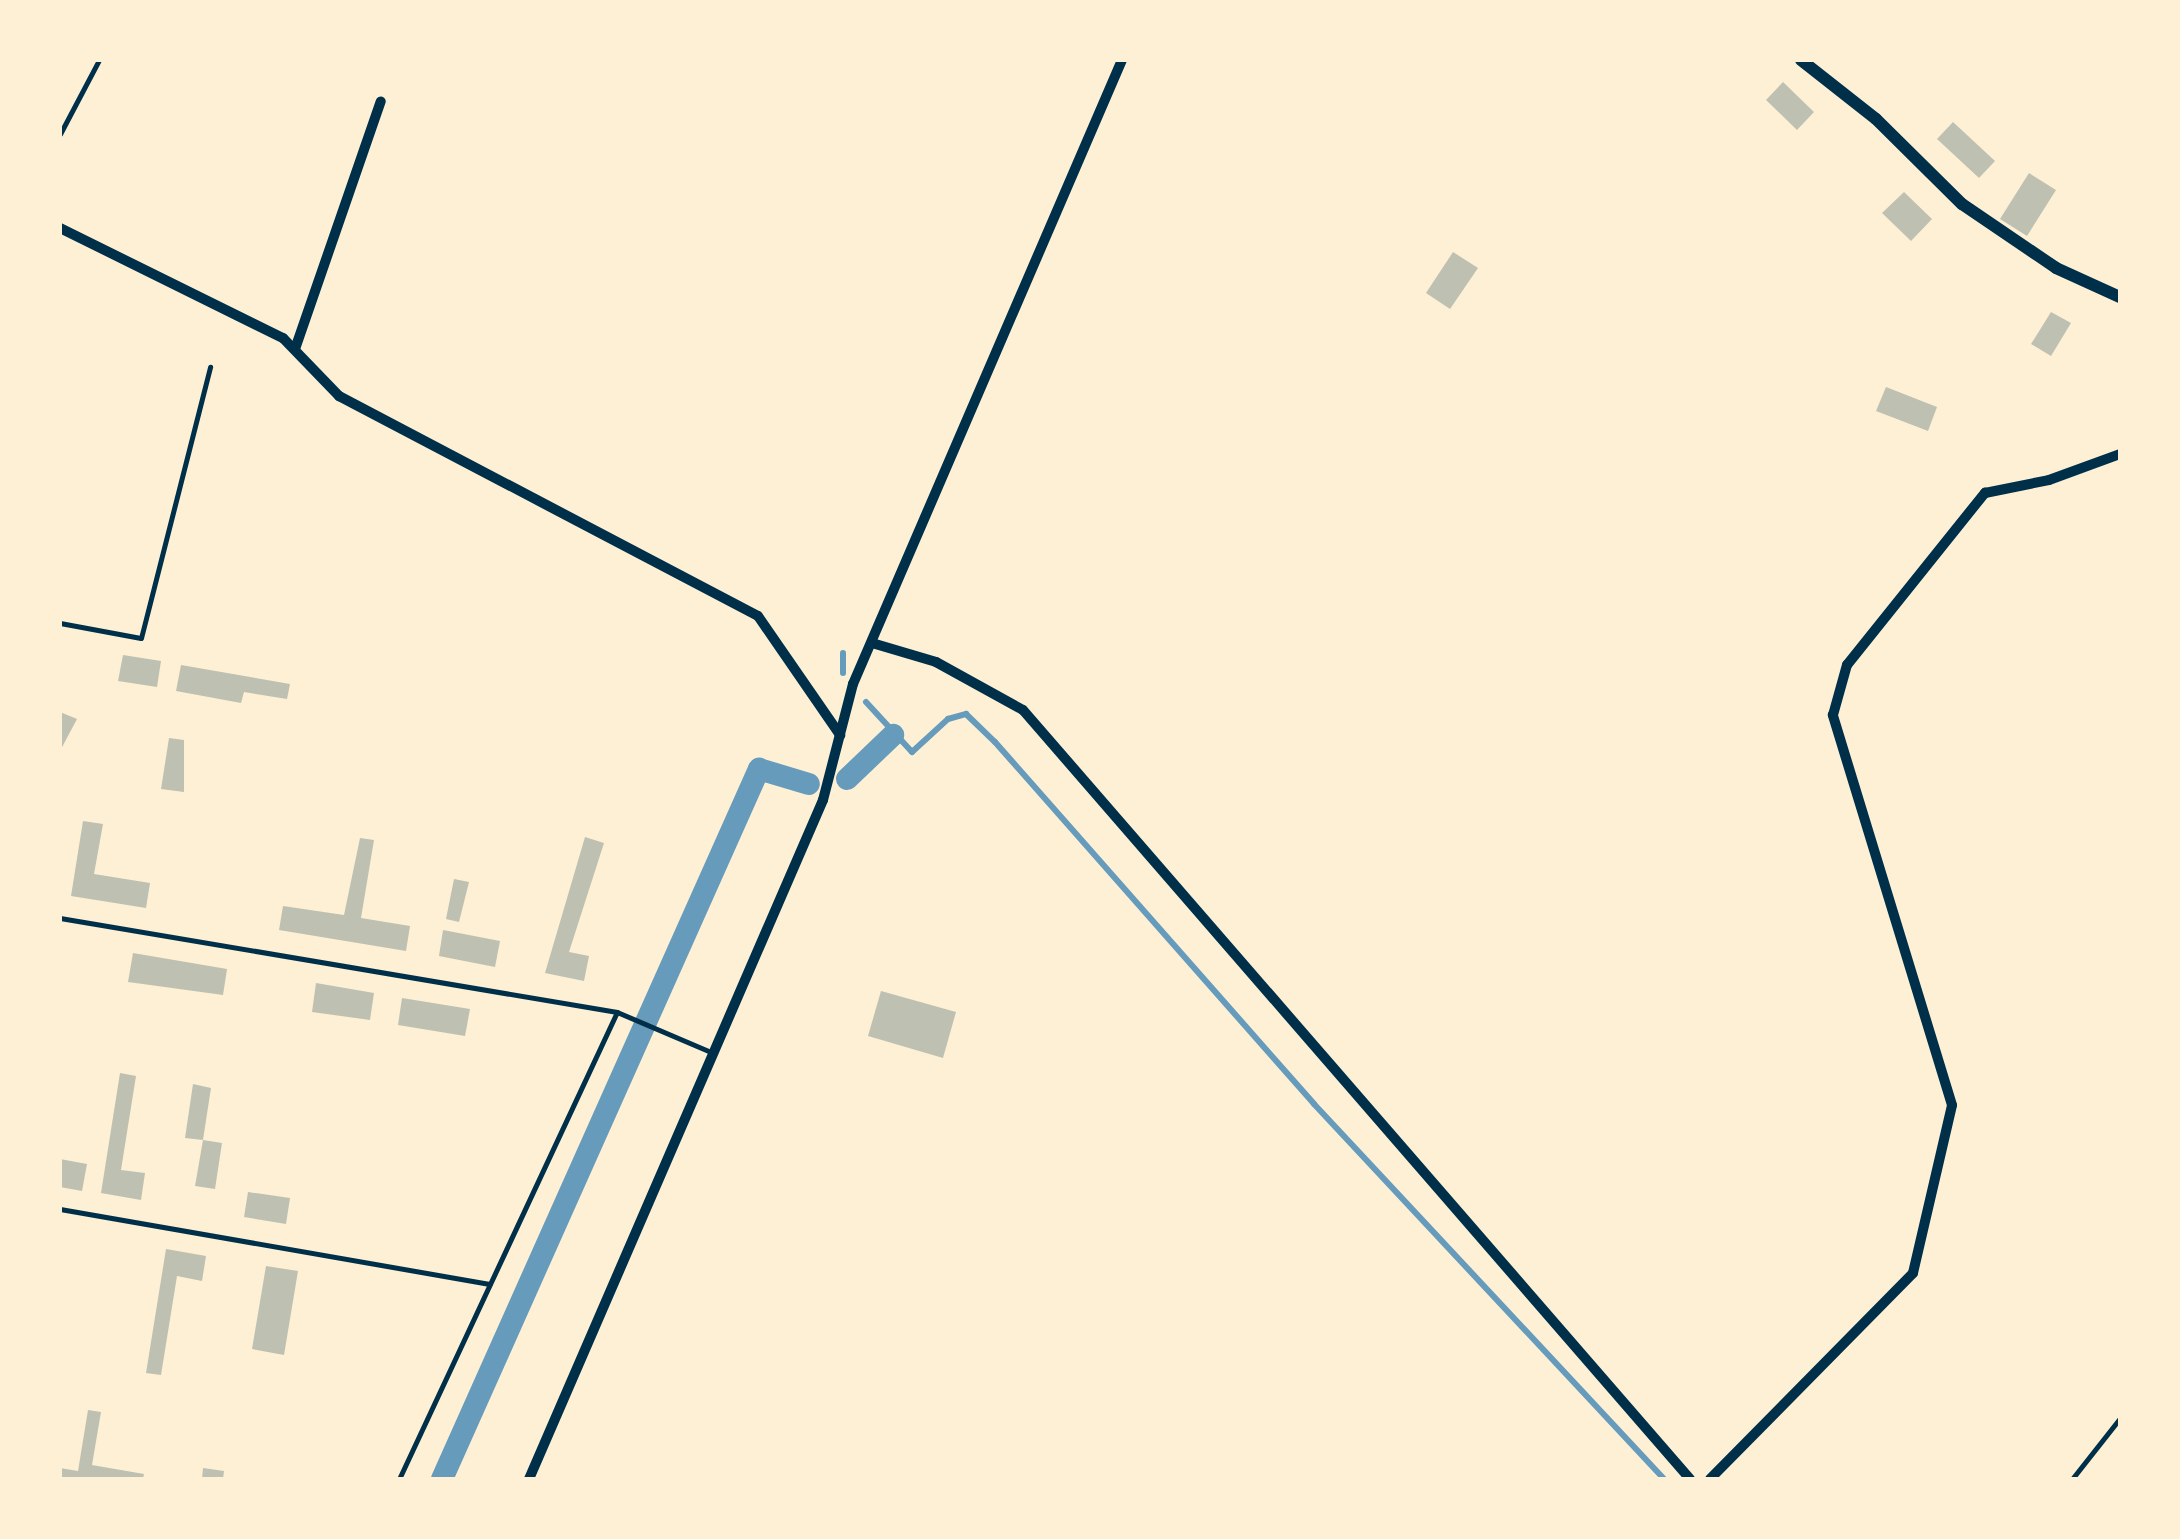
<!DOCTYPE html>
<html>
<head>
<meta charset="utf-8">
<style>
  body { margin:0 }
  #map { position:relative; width:2180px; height:1539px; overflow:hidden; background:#fdf0d5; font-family:"Space Grotesk",sans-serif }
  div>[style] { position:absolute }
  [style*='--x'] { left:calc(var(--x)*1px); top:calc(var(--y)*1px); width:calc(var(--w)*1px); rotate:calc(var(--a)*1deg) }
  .stream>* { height:6px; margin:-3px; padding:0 3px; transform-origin:3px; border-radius:3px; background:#669bbc }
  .canal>* { height:22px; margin:-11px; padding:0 11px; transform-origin:11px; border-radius:11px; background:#669bbc }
  .building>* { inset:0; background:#bec0b2 }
  .service>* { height:5px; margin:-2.5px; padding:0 2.5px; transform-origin:2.5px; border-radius:2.5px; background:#003049 }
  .minor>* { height:10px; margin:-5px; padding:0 5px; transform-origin:5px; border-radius:5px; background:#003049 }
  .tertiary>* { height:12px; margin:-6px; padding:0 6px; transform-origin:6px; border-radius:6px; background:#003049 }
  span { translate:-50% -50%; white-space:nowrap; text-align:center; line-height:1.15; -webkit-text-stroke:10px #fdf0d5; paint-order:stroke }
  .frame { position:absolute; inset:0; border:62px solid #fdf0d5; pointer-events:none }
</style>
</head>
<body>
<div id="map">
  <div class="stream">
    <div style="--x:843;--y:653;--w:20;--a:90"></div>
    <div style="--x:866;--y:702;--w:68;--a:47.4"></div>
    <div style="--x:912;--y:752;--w:49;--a:-42.5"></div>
    <div style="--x:948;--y:719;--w:19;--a:-16"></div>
    <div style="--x:966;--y:714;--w:40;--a:44"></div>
    <div style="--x:995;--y:742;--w:482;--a:48.6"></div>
    <div style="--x:1314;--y:1104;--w:513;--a:46.97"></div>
  </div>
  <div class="canal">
    <div style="--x:847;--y:779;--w:64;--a:-43.7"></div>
    <div style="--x:442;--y:1479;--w:778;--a:-65.94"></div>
    <div style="--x:759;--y:769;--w:52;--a:16.7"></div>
  </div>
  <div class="building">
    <div style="clip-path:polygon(1783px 82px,1814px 112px,1797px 130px,1766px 100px)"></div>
    <div style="clip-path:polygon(1953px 122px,1995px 161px,1979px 178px,1937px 139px)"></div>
    <div style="clip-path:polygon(2029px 173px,2056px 190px,2027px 236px,2000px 219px)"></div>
    <div style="clip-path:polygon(1904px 192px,1932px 219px,1911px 241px,1882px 213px)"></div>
    <div style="clip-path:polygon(1453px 252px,1478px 268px,1450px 309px,1426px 293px)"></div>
    <div style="clip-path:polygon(2051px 312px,2071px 323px,2051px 356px,2031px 344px)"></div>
    <div style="clip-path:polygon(1886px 387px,1937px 407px,1928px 431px,1876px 411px)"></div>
    <div style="clip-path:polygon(123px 655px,161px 661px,157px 687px,118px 681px)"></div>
    <div style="clip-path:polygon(181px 665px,290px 684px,287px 699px,244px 692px,241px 703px,176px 691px)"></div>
    <div style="clip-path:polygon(60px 712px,77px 719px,60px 751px)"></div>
    <div style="clip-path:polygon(169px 738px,184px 740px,184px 792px,161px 789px)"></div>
    <div style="clip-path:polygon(83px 821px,103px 824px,94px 874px,150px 883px,146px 908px,71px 896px)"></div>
    <div style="clip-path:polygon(585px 837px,604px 843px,569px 952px,589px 956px,584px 981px,545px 973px)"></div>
    <div style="clip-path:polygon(360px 838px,374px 840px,361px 918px,410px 926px,406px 951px,279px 930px,283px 906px,344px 915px)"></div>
    <div style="clip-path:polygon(454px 879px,469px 882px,459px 922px,446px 919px)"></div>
    <div style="clip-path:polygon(443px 930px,500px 941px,495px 967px,439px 956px)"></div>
    <div style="clip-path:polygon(133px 953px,227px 969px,223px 995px,128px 982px)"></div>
    <div style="clip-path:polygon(316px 983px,374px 993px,370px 1020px,312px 1012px)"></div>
    <div style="clip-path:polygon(881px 991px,956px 1012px,943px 1058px,868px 1036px)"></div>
    <div style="clip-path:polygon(402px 998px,470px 1009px,465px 1036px,398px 1025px)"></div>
    <div style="clip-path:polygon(120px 1073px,136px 1076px,121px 1170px,145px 1173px,141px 1200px,101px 1193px)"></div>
    <div style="clip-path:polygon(193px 1084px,211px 1088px,203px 1140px,222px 1143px,215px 1189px,195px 1186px,203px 1140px,185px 1138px)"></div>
    <div style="clip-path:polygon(60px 1159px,87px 1164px,82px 1191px,60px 1187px)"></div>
    <div style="clip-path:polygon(248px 1192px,290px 1198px,286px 1224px,244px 1217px)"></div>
    <div style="clip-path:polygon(166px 1249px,206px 1256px,202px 1281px,177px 1276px,161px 1375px,146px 1373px)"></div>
    <div style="clip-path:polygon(266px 1266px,298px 1271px,284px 1355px,252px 1349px)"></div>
    <div style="clip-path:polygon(88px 1410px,101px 1412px,92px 1465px,144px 1474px,143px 1479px,60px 1479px,60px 1468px,78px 1471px)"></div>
    <div style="clip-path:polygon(203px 1468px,224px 1471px,223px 1479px,202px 1479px)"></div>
  </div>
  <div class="service">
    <div style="--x:60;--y:134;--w:84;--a:-62.2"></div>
    <div style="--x:60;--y:623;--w:82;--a:10.5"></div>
    <div style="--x:141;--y:638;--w:280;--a:-75.7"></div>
    <div style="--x:60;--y:918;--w:565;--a:9.58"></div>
    <div style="--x:617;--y:1012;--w:102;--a:23.1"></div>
    <div style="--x:60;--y:1209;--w:436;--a:9.9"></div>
    <div style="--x:399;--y:1479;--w:515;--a:-64.98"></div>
    <div style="--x:2072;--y:1479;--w:78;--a:-51.8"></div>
  </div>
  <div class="minor">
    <div style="--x:60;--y:228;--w:249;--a:26.3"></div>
    <div style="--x:283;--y:338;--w:81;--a:46"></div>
    <div style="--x:339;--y:396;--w:473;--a:27.7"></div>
    <div style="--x:758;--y:616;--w:145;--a:55.4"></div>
    <div style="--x:295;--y:349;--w:262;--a:-70.9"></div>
    <div style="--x:872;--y:643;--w:67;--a:16.5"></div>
    <div style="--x:936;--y:662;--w:99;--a:28.9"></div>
    <div style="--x:1023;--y:710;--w:1018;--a:49.06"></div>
    <div style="--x:529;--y:1479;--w:740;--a:-66.59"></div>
    <div style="--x:823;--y:800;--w:120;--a:-75.5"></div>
    <div style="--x:853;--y:684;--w:680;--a:-66.68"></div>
    <div style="--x:1710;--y:1479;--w:289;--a:-45.4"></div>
    <div style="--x:1913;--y:1273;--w:172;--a:-76.9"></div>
    <div style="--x:1952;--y:1105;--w:408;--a:-107"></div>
    <div style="--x:1833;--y:715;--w:52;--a:-74.4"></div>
    <div style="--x:1847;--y:665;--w:221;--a:-51.3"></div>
    <div style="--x:1985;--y:493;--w:65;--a:-11.5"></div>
    <div style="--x:2049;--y:480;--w:76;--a:-20.1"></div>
  </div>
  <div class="tertiary">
    <div style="--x:1801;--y:60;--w:95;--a:38.2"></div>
    <div style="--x:1876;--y:119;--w:121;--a:44.7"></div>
    <div style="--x:1962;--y:204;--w:114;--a:34.2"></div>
    <div style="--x:2056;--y:268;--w:70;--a:24.4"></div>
  </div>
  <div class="frame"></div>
</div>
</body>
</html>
